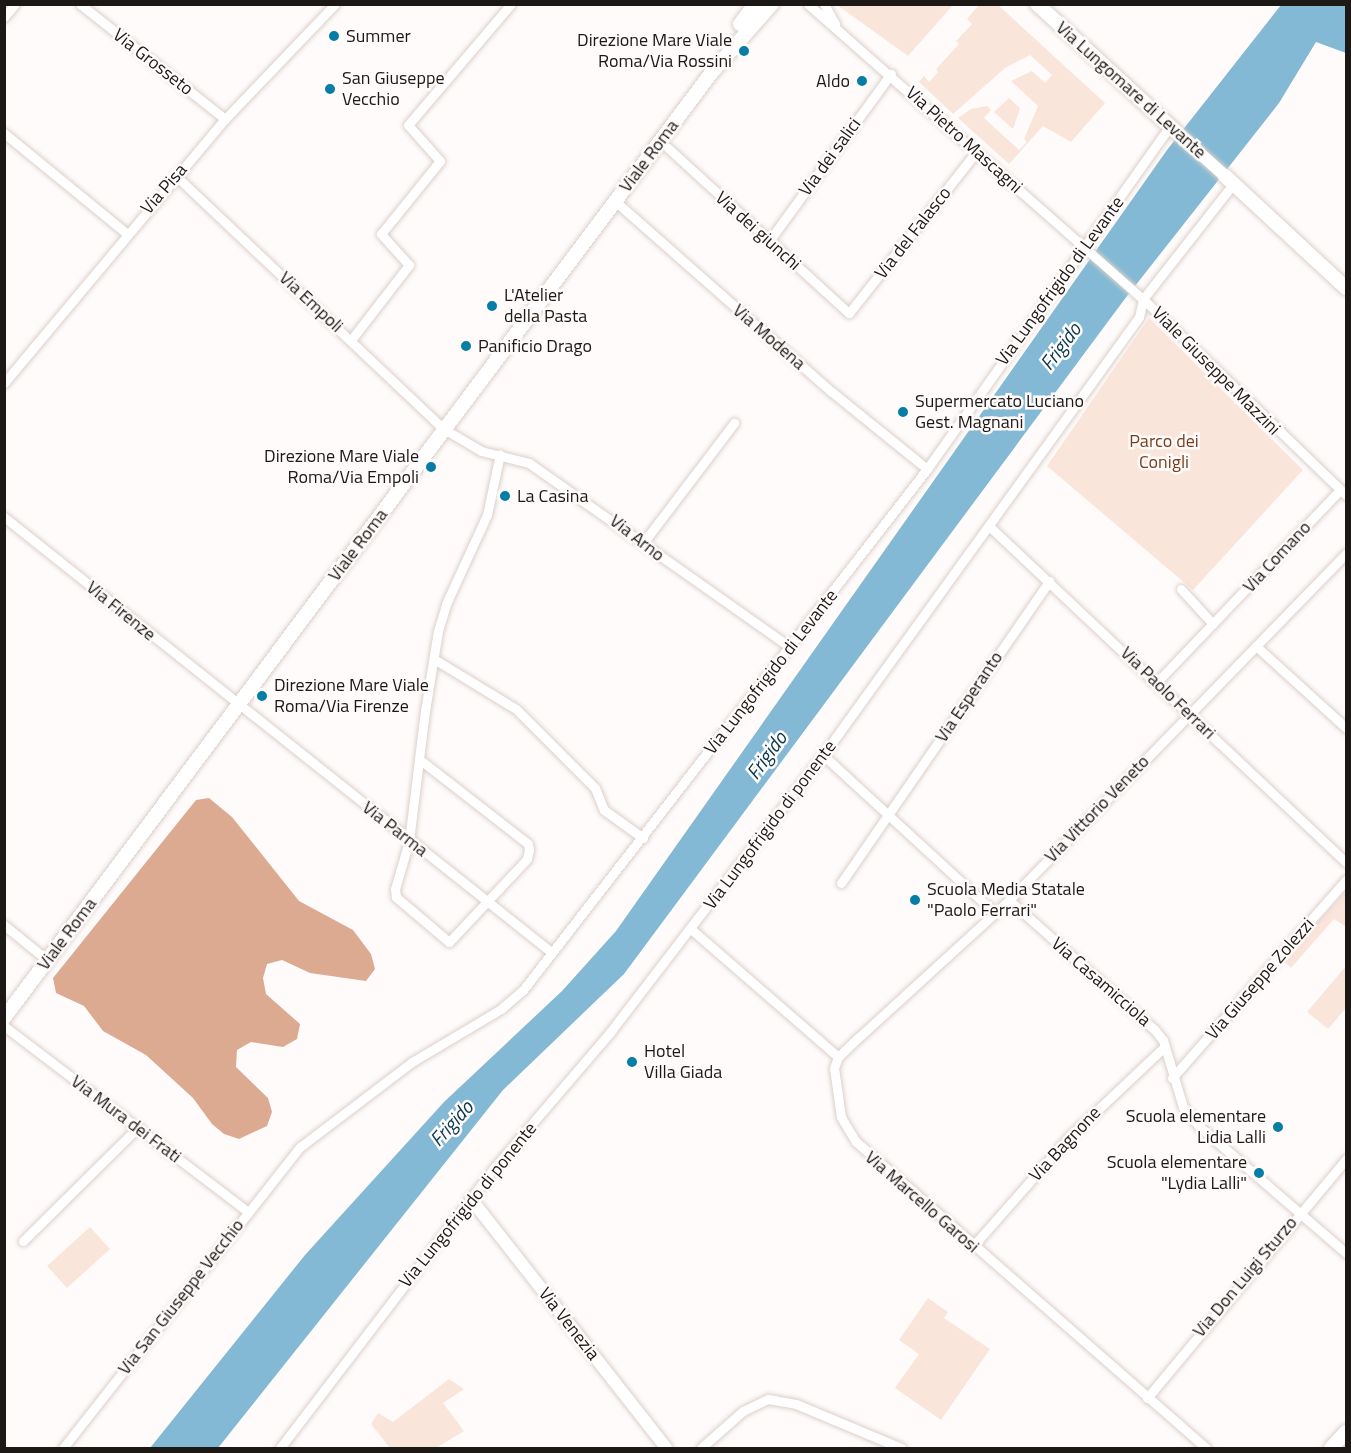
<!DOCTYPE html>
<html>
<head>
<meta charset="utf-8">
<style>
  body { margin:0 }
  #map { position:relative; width:1351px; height:1453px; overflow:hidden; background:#fefbfa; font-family:"Titillium Web",sans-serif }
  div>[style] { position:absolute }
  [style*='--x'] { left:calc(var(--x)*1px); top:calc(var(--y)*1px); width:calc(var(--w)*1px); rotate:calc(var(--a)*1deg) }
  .green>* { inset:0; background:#fae5db }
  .forest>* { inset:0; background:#dcaa91 }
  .water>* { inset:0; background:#83b9d4 }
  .roads { filter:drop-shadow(0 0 2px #dbd0ca) drop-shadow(0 0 2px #dbd0ca) }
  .minor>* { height:9px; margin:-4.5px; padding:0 4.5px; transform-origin:4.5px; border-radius:4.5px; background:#fff }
  .tertiary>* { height:12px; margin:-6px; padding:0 6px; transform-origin:6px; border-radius:6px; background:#fff }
  .secondary>* { height:14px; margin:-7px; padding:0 7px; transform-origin:7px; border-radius:7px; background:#fff }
  .dots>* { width:16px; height:16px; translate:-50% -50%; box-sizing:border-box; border:3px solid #fefbfa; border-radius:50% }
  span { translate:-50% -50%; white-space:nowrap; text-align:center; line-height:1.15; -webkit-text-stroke:5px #fefbfa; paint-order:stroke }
  .poi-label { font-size:18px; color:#1c1816 }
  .left { translate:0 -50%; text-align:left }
  .right { translate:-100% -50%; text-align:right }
  .street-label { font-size:18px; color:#1c1816 }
  .park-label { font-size:18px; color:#7b3d1b }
  .water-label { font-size:20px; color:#07384b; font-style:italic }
  .frame { position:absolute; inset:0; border:6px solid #1c1816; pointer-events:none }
</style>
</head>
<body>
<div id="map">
  <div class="green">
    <div style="clip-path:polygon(837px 5px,953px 5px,908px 56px)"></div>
    <div style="clip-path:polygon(979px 5px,998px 5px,1105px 103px,1071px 142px,1043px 126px,1009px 164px,958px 118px,971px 109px,987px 106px,991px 110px,984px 118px,1019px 150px,1027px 142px,1024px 139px,1038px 106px,1011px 81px,1032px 71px,1045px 83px,1052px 75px,1030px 55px,1005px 68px,953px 114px,919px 82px,924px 76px,929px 82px,938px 72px,936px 69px,959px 44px,956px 41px,972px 24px,967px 19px)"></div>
    <div style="clip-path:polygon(1009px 98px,1020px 108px,1013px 129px,994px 112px)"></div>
    <div style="clip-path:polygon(1149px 318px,1303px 470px,1193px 590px,1047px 466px)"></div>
    <div style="clip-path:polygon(1346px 891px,1346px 927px,1334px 919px,1291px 968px,1283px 960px)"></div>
    <div style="clip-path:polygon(1346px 966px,1346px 1008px,1328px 1029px,1307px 1012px)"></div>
    <div style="clip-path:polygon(90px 1227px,110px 1249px,67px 1288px,47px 1266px)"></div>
    <div style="clip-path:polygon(928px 1298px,948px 1312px,944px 1318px,990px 1349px,941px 1420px,895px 1388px,919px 1354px,899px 1340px)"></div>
    <div style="clip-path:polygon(449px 1379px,464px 1389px,443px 1403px,464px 1431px,436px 1448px,390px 1448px,371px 1424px,378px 1413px,393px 1422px)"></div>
  </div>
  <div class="forest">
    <div style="clip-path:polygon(209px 798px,232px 817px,299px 901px,353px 930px,371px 954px,375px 969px,366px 981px,310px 973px,282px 960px,267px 964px,263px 978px,266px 994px,300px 1024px,297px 1039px,283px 1047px,251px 1042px,237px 1050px,236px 1067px,268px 1098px,272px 1112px,267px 1126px,239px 1139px,224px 1134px,212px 1124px,193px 1098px,146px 1055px,103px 1031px,84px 1006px,56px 993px,53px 978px,196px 800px)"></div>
  </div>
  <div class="water">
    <div style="clip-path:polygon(1281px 5px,1346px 5px,1346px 53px,1316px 42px,1279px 103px,1124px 300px,624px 974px,503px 1090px,218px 1448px,150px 1448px,305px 1255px,444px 1102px,562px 991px,616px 931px,1167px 150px)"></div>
  </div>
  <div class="roads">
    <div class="minor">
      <div style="--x:80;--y:4;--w:185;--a:38.4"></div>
      <div style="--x:808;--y:4;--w:446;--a:41.4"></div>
      <div style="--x:1143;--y:299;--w:282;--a:44"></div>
      <div style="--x:824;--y:4;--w:23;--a:61"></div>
      <div style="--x:4;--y:17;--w:17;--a:-50"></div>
      <div style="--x:4;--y:133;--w:158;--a:39.3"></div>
      <div style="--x:668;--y:148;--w:245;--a:42.4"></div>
      <div style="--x:849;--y:313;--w:205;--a:-51.7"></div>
      <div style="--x:176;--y:176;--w:369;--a:43.4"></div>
      <div style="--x:444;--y:429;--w:43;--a:30.7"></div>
      <div style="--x:481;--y:451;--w:49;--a:14"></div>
      <div style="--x:529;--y:463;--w:319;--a:35.2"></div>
      <div style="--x:615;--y:201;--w:289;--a:41.4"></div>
      <div style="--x:832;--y:392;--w:122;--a:39"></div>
      <div style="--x:769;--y:241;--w:207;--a:-53.9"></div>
      <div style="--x:351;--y:340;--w:95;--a:-52.3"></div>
      <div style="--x:409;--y:265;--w:42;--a:-132.1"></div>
      <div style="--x:381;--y:234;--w:94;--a:-51.1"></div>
      <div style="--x:440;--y:161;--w:48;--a:-131.6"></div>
      <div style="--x:408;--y:125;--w:159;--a:-49.6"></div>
      <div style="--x:4;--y:383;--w:344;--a:-50.1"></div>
      <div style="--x:225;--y:119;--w:159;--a:-46.3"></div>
      <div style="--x:4;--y:517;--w:699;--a:38.49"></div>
      <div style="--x:989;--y:526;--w:490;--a:43.3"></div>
      <div style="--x:643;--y:543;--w:151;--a:-52.8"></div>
      <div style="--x:1181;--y:589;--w:47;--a:47.6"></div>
      <div style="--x:1256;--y:646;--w:122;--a:42.3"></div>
      <div style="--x:434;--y:659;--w:96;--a:31.4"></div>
      <div style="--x:516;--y:709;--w:112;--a:45"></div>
      <div style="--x:595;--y:788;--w:24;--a:68"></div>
      <div style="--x:604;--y:810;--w:48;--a:35.7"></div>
      <div style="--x:1158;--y:681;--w:264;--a:-46.4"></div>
      <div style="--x:823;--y:755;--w:232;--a:42.6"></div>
      <div style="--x:419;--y:759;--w:138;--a:37.9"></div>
      <div style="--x:528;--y:844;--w:6;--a:81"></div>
      <div style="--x:529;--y:850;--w:9;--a:103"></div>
      <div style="--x:527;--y:859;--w:114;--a:133.2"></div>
      <div style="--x:449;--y:942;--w:70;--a:-139.7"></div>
      <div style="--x:396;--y:897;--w:8;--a:-97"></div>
      <div style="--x:395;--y:889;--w:50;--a:-73.7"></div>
      <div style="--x:409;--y:841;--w:83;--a:-83"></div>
      <div style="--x:419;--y:759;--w:48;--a:-82.9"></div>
      <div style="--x:425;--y:711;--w:81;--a:-80.8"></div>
      <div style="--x:438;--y:631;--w:28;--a:-73"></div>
      <div style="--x:446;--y:604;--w:98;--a:-65.3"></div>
      <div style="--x:487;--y:515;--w:62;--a:-78"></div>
      <div style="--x:841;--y:883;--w:367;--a:-55.4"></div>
      <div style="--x:1009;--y:900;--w:194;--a:41.7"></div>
      <div style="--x:1154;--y:1029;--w:14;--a:51"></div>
      <div style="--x:1163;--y:1040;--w:70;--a:73.4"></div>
      <div style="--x:1183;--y:1107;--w:26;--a:50"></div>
      <div style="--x:1200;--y:1127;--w:193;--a:40.8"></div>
      <div style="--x:4;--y:925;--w:55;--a:39.1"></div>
      <div style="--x:691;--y:929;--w:195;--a:41"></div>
      <div style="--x:4;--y:1026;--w:307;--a:37.3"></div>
      <div style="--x:1172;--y:1078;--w:264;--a:-48.7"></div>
      <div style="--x:23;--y:1241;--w:162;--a:-44.7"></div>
      <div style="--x:973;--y:1246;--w:145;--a:-48.6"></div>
      <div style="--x:1069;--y:1137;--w:129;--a:-43.4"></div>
      <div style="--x:1147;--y:1398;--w:311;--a:-50.2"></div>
      <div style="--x:63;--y:1448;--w:383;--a:-51.8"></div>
      <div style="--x:300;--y:1147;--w:141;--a:-37.2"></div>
      <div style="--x:412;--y:1062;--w:104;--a:-30.8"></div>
      <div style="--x:501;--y:1009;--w:29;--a:-41"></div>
      <div style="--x:523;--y:990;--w:659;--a:-52.21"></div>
      <div style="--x:927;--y:469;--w:420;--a:-54.7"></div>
      <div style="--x:280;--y:1448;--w:354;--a:-52.6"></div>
      <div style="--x:495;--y:1167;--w:179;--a:-49.5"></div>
      <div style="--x:611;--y:1031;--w:348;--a:-52.5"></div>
      <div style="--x:823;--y:755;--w:540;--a:-54.19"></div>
      <div style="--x:1139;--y:317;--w:18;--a:-77"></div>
      <div style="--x:1143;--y:299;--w:147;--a:-51.9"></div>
      <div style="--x:701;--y:1448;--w:56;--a:-41.4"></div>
      <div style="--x:743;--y:1411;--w:28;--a:-26"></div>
      <div style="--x:768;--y:1399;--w:28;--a:10"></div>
      <div style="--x:796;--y:1404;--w:114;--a:22.7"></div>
      <div style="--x:1206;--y:1448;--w:465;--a:-138.8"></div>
      <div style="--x:856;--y:1142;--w:29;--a:-121"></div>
      <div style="--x:841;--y:1117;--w:49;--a:-98.1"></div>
      <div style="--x:834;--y:1068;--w:12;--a:-70"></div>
      <div style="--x:838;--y:1057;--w:28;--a:-44"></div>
      <div style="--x:858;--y:1038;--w:205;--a:-42.4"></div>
      <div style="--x:1009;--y:900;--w:484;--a:-45.8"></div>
    </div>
    <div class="tertiary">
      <div style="--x:1176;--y:132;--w:66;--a:41.9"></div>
      <div style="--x:471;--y:1199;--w:316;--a:51.9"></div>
    </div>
    <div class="secondary">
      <div style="--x:1037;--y:4;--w:189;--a:42.6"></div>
      <div style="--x:740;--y:24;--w:25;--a:-53"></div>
      <div style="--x:1225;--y:176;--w:165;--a:42.8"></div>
      <div style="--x:4;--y:1018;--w:1182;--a:-53.19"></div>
      <div style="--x:712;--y:72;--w:91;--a:-48.6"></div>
      <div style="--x:1331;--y:1448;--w:22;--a:-47"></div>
    </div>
  </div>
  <div class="dots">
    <div style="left:334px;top:36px;background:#067da4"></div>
    <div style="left:744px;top:51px;background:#067da4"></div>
    <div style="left:862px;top:81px;background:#067da4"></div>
    <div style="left:330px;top:89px;background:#067da4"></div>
    <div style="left:492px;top:306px;background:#067da4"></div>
    <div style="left:466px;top:346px;background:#067da4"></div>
    <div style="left:903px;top:412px;background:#067da4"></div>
    <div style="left:431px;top:467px;background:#067da4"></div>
    <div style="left:505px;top:496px;background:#067da4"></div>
    <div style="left:262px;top:696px;background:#067da4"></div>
    <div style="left:915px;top:900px;background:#067da4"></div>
    <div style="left:632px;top:1062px;background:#067da4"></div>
    <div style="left:1278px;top:1127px;background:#067da4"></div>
    <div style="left:1259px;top:1173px;background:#067da4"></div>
  </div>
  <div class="poi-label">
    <span class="left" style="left:346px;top:36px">Summer</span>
    <span class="right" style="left:732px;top:51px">Direzione Mare Viale<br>Roma/Via Rossini</span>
    <span class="left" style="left:342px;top:89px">San Giuseppe<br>Vecchio</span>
    <span class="right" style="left:850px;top:81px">Aldo</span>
    <span class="left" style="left:504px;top:306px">L'Atelier<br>della Pasta</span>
    <span class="left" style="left:478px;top:346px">Panificio Drago</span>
    <span class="left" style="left:915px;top:412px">Supermercato Luciano<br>Gest. Magnani</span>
    <span class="right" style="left:419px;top:467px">Direzione Mare Viale<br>Roma/Via Empoli</span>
    <span class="left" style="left:517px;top:496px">La Casina</span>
    <span class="left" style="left:274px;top:696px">Direzione Mare Viale<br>Roma/Via Firenze</span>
    <span class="left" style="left:927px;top:900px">Scuola Media Statale<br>"Paolo Ferrari"</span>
    <span class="left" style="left:644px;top:1062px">Hotel<br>Villa Giada</span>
    <span class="right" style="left:1266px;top:1127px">Scuola elementare<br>Lidia Lalli</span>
    <span class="right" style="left:1247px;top:1173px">Scuola elementare<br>"Lydia Lalli"</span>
  </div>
  <div class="street-label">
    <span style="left:153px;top:62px;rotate:38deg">Via Grosseto</span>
    <span style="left:1131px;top:90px;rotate:42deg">Via Lungomare di Levante</span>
    <span style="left:964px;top:140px;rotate:42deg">Via Pietro Mascagni</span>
    <span style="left:649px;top:156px;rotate:-53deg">Viale Roma</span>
    <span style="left:830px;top:157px;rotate:-54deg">Via dei salici</span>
    <span style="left:164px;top:189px;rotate:-49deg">Via Pisa</span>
    <span style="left:758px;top:231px;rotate:42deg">Via dei giunchi</span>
    <span style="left:913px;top:233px;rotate:-52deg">Via del Falasco</span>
    <span style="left:1060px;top:281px;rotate:-54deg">Via Lungofrigido di Levante</span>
    <span style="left:311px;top:302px;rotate:43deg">Via Empoli</span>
    <span style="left:769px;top:337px;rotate:41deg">Via Modena</span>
    <span style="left:1216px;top:371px;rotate:45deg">Viale Giuseppe Mazzini</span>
    <span style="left:637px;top:538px;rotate:38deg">Via Arno</span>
    <span style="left:358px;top:545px;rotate:-53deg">Viale Roma</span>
    <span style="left:1277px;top:557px;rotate:-47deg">Via Comano</span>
    <span style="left:121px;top:611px;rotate:39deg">Via Firenze</span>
    <span style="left:771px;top:672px;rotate:-52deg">Via Lungofrigido di Levante</span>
    <span style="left:1168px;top:693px;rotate:44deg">Via Paolo Ferrari</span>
    <span style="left:969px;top:697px;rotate:-56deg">Via Esperanto</span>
    <span style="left:1097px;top:809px;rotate:-46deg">Via Vittorio Veneto</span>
    <span style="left:770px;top:825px;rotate:-53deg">Via Lungofrigido di ponente</span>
    <span style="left:395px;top:829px;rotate:38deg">Via Parma</span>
    <span style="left:67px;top:934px;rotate:-53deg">Viale Roma</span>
    <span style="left:1260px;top:979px;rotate:-49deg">Via Giuseppe Zolezzi</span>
    <span style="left:1101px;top:982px;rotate:41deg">Via Casamicciola</span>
    <span style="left:126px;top:1119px;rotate:37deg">Via Mura dei Frati</span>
    <span style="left:1065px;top:1144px;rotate:-47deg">Via Bagnone</span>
    <span style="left:922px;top:1202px;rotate:41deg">Via Marcello Garosi</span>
    <span style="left:468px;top:1205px;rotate:-51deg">Via Lungofrigido di ponente</span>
    <span style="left:1245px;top:1277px;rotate:-50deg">Via Don Luigi Sturzo</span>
    <span style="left:181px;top:1297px;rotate:-52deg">Via San Giuseppe Vecchio</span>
    <span style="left:569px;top:1324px;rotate:52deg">Via Venezia</span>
  </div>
  <div class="park-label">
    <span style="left:1164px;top:452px">Parco dei<br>Conigli</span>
  </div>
  <div class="water-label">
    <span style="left:1060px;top:346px;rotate:-53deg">Frigido</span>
    <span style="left:766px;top:755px;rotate:-54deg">Frigido</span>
    <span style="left:451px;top:1123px;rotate:-48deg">Frigido</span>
  </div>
  <div class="frame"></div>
</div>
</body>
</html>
